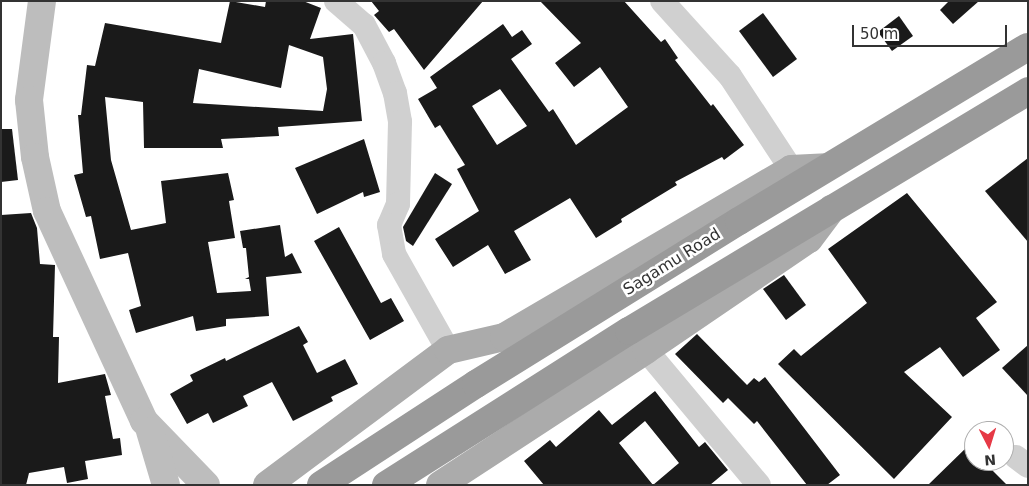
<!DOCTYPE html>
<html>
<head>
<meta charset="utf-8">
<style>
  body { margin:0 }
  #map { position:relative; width:1029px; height:486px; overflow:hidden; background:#fff; font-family:"DejaVu Sans",sans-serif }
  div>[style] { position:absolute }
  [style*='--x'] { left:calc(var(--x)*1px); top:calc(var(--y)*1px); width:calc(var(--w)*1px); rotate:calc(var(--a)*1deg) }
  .building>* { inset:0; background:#1a1a1a }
  .street>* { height:24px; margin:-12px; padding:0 12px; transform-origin:12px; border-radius:12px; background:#d0d0d0 }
  .secondary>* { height:28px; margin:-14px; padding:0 14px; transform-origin:14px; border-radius:14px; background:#bdbdbd }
  .primary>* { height:28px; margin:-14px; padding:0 14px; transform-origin:14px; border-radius:14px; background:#ababab }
  .highway>* { height:28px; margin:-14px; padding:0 14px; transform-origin:14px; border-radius:14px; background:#9a9a9a }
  span { translate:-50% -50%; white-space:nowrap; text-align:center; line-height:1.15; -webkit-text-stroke:5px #fff; paint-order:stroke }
  .street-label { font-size:16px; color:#333 }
  .frame { position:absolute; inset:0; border:2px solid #333; pointer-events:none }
  .north { position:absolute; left:964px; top:421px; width:50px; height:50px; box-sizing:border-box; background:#fff; border:1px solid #adadad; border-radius:50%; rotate:175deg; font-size:14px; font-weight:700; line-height:20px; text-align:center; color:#333 }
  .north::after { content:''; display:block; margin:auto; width:18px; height:22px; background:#e63946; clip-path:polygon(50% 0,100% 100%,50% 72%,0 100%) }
  .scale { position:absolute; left:852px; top:25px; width:155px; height:22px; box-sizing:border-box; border:2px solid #333; border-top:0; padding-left:6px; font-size:15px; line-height:18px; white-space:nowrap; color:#333; -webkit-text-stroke:4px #fff; paint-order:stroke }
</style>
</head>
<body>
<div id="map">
  <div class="building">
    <div style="clip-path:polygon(evenodd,230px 1px,265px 7px,266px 1px,303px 1px,321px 8px,310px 39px,353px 34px,362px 121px,278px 127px,279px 136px,221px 139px,223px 148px,144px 148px,143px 102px,105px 97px,111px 160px,131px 230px,166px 223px,161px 181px,228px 173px,234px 200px,229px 201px,235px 238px,208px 242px,217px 293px,251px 291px,249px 279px,245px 279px,249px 277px,246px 248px,243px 248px,240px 231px,280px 225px,285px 257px,292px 253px,302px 273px,266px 277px,269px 316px,226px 319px,226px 326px,196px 331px,193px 316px,136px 333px,129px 310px,141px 306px,128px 253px,100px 259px,91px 216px,86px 217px,74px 175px,83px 173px,78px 115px,81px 115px,87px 65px,95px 66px,105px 23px,221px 43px,230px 1px,289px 45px,323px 57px,327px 89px,323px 111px,193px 103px,199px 69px,281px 88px,289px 45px)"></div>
    <div style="clip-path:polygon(371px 1px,483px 1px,424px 70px,394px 29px,389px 32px,374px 15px,379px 11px)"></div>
    <div style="clip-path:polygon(evenodd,540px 1px,624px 1px,661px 42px,665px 39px,678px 58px,675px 60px,711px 106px,713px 104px,744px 145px,724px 160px,722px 157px,675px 182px,677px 185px,621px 219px,622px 222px,596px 238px,570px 198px,514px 231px,531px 260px,505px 274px,488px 245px,453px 267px,435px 239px,479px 211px,457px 169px,465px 165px,440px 125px,435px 128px,418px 99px,437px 88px,430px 77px,503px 24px,512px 37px,522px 30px,532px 44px,511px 59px,549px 112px,553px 109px,576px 145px,628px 107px,600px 67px,574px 87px,555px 63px,581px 43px,540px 1px,500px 89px,527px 126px,497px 145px,472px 106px,500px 89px)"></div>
    <div style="clip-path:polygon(949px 1px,979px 1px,953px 24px,940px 10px)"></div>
    <div style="clip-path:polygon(763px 13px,797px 59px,773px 77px,739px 31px)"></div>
    <div style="clip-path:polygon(899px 16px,913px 36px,892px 51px,878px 32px)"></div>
    <div style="clip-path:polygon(1px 129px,12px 129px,18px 180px,1px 182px)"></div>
    <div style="clip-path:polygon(364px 139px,380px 192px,364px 197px,363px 192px,317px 214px,295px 168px)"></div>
    <div style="clip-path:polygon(1028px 158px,1028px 242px,985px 191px)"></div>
    <div style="clip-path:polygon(435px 173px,452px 184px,413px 246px,406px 241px,403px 227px)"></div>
    <div style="clip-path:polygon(907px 193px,997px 302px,976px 318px,1000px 350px,963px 377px,940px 347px,904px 372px,952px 417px,894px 479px,778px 364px,794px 349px,801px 356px,867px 303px,828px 249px)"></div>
    <div style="clip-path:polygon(31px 213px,37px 228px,40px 264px,55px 265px,53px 337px,59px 337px,58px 383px,105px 374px,111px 395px,105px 396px,113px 439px,120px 438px,122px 455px,85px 461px,88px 479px,67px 483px,64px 467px,29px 473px,26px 485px,1px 485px,1px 215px)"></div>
    <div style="clip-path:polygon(339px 227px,381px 303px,391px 298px,404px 321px,370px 340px,314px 241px)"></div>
    <div style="clip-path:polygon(784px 275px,806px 305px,786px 320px,763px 289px)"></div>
    <div style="clip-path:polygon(299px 326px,308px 342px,303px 345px,317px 373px,345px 359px,358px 384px,331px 397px,333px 401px,293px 421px,272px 382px,243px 396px,248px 406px,213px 423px,208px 413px,187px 424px,170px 394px,193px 381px,190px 375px,225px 358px,226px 361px)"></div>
    <div style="clip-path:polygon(697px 334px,747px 385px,754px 378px,759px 382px,765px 377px,840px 475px,827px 485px,807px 485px,757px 421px,754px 424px,728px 398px,723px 403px,675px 354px)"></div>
    <div style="clip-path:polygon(1028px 345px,1028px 396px,1002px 368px)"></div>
    <div style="clip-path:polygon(655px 391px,699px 447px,705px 442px,728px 470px,710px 485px,653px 485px,679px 463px,645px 421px,619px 443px,653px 485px,544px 485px,524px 461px,550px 440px,556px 447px,599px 410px,612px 425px)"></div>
    <div style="clip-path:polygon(968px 446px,974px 452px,974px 461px,983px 461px,1007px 485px,928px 485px)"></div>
  </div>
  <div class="street">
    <div style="--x:336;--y:1;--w:37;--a:41"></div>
    <div style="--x:364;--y:25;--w:43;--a:62.2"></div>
    <div style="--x:384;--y:63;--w:32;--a:70"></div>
    <div style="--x:395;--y:93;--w:29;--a:80"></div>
    <div style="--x:400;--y:122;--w:82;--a:91.4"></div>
    <div style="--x:398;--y:204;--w:23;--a:113"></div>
    <div style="--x:389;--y:225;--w:29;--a:80"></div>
    <div style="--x:394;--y:254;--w:110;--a:60.6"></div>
    <div style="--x:662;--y:1;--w:101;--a:47.8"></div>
    <div style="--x:730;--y:76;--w:111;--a:56.7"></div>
    <div style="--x:646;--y:350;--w:176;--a:50.1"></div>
    <div style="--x:1016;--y:457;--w:15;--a:37"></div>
  </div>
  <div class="secondary">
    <div style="--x:42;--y:1;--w:100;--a:97.5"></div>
    <div style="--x:29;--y:100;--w:57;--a:84"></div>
    <div style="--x:35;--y:157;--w:55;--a:77.5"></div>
    <div style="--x:47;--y:211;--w:231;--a:65.2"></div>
    <div style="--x:144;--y:421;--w:89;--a:45.9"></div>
    <div style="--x:150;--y:431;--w:56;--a:73.5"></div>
  </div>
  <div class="primary">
    <div style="--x:267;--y:485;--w:226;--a:-36.7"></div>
    <div style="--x:448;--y:350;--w:57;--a:-13.1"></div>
    <div style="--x:504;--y:337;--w:333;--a:-30.3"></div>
    <div style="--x:791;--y:169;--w:35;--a:-3"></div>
    <div style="--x:440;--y:485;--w:246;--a:-33.2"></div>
    <div style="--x:646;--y:350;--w:197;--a:-34.3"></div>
    <div style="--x:809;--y:239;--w:38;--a:-53"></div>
  </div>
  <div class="highway">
    <div style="--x:321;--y:485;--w:185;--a:-33.1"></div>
    <div style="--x:476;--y:384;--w:309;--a:-31.8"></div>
    <div style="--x:739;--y:221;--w:337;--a:-31.1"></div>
    <div style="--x:386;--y:485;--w:288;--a:-32.4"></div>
    <div style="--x:629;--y:331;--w:466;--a:-31"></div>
  </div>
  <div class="street-label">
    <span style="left:672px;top:262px;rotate:-32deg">Sagamu Road</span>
  </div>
  <div class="frame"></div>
  <div class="north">N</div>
  <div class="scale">50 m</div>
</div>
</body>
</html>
